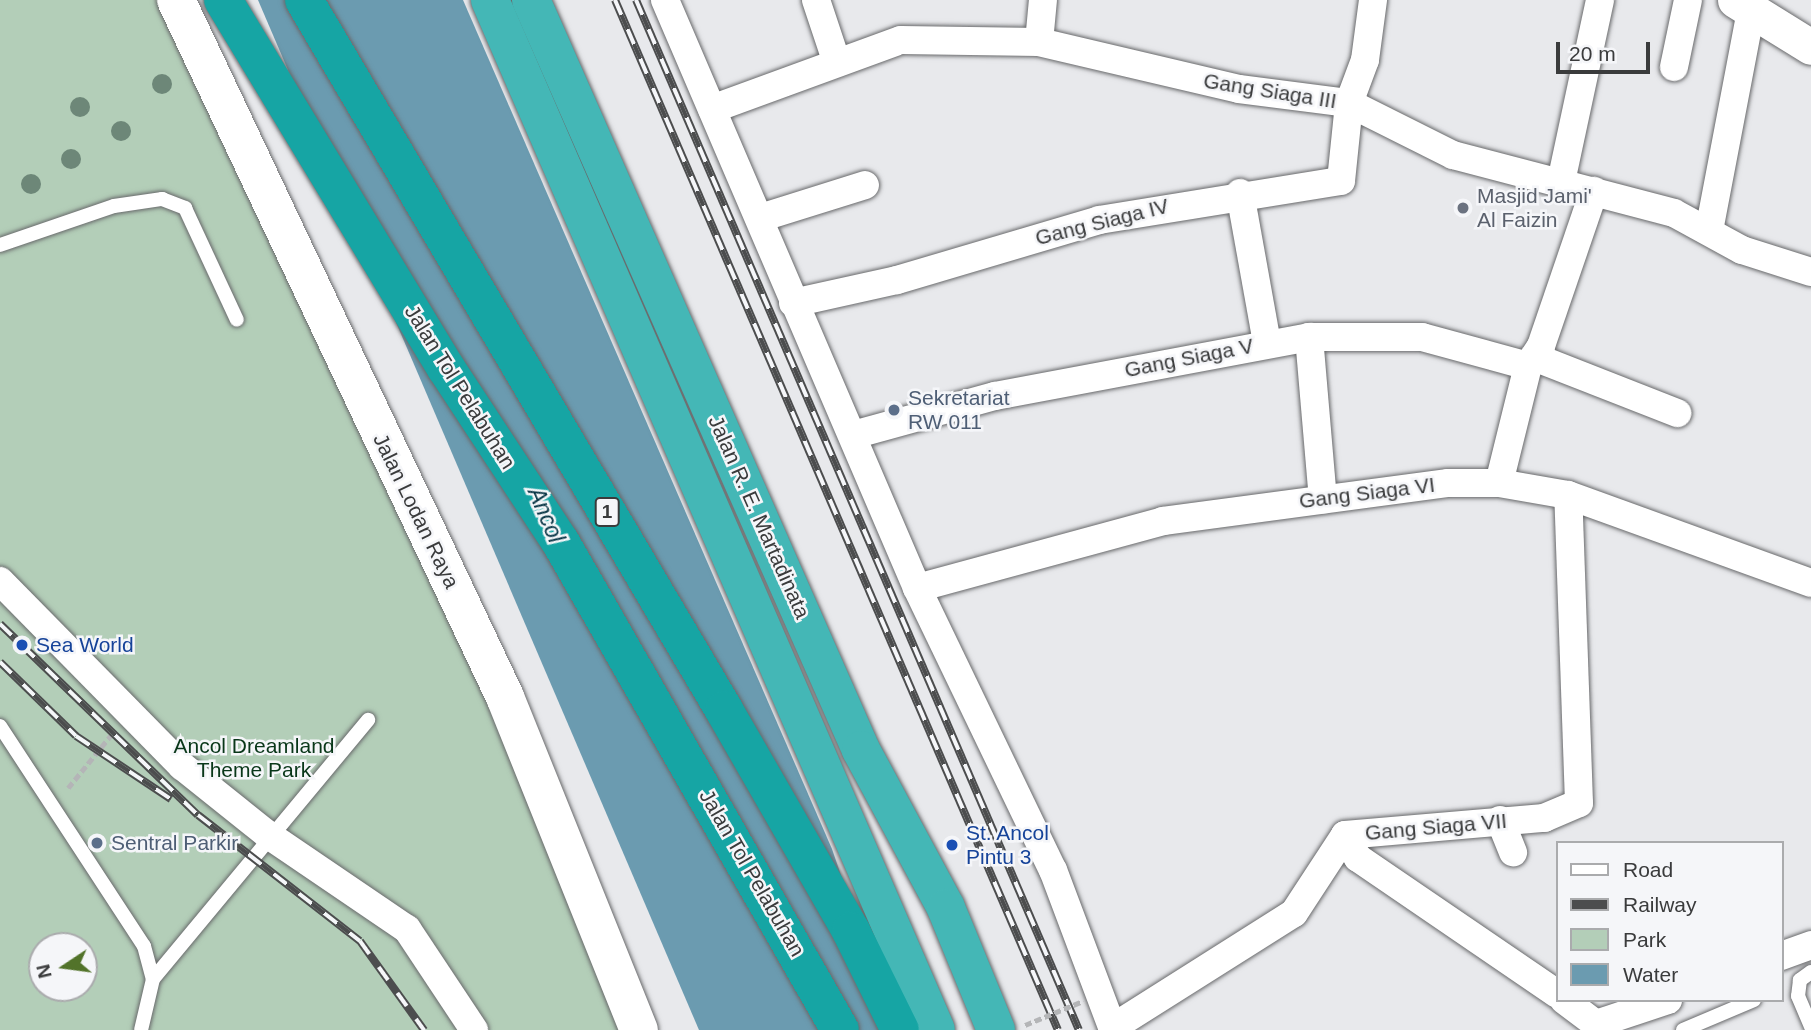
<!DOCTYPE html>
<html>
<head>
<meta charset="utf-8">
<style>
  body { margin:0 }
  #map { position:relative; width:1811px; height:1030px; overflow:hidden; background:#e8e9ec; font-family:Arial,sans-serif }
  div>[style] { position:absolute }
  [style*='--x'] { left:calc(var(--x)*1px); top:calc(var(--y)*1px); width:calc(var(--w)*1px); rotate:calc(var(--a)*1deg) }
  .green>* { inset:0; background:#b3ceb8 }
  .water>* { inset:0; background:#6b9bb0 }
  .path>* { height:4.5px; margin-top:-2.25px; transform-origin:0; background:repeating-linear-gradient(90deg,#b4b5b7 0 7px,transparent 0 10.5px) }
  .roads { filter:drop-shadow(0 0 2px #68696b) drop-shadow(0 0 2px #68696b) }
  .service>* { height:14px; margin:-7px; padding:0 7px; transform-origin:7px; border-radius:7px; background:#fff }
  .minor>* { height:28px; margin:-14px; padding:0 14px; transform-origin:14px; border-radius:14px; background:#fff }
  .tertiary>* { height:35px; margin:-17.5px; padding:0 17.5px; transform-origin:17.5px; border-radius:17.5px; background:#fff }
  .secondary>* { height:38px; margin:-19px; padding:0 19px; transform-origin:19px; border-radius:19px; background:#fff }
  .trunk>* { height:38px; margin:-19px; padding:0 19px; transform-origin:19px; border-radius:19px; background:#44b7b6 }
  .motorway>* { height:38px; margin:-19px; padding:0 19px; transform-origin:19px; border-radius:19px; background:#16a5a4 }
  .rail>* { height:8px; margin-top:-4px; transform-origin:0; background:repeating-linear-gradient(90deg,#f5f6f9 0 16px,#4c4d4e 0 32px); box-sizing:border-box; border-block:2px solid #4c4d4e }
  .path-bridge>* { height:4.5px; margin-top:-2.25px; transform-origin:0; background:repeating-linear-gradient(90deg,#b4b5b7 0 7px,transparent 0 10.5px) }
  .trees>* { width:20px; height:20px; margin:-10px; border-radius:50%; background:#6d8778 }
  .dots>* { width:19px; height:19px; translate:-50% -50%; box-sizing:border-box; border:4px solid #f5f6f9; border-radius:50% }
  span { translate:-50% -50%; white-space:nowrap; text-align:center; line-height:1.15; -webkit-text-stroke:5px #f5f6f9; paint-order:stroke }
  .shield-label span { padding:2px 5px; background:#f5f6f9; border:2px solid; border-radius:5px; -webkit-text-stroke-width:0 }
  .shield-label { font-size:19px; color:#3a3b3c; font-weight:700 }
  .street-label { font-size:21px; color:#3a3b3c }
  .worship-label { font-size:21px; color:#5b616d }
  .left { translate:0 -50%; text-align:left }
  .service-label { font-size:21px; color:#4e5e75 }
  .transit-label { font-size:21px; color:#164399 }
  .park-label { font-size:21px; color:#093719 }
  .water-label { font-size:23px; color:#063444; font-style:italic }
  .legend { position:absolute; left:1556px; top:841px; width:228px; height:161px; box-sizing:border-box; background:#f5f6f9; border:2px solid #aaabad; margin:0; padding:9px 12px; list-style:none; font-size:21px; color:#3a3b3c }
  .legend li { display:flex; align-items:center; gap:14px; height:35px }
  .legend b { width:35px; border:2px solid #aaabad }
  .north { position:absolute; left:28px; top:932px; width:70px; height:70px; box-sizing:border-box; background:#f5f6f9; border:2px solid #aaabad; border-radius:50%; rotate:257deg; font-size:19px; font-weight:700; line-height:28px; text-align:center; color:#3a3b3c }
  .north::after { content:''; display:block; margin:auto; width:24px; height:32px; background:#52732a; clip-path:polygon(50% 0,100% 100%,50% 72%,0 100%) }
  .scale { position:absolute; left:1556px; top:42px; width:94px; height:32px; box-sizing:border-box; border:4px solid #3a3b3c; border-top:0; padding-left:9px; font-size:21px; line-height:24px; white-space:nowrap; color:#3a3b3c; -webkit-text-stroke:5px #f5f6f9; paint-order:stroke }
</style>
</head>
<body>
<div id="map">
  <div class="green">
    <div style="clip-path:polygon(evenodd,0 0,176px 0,640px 1030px,0 1030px,0 0,42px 946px,84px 946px,84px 988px,42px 988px,42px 946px)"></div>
  </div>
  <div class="water">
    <div style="clip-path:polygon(258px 0,463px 0,832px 849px,894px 1030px,699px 1030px)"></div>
  </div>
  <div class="path">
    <div style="--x:68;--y:788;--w:68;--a:-50.9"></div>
  </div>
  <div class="roads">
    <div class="service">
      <div style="--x:0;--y:245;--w:120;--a:-18.9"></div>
      <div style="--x:114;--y:206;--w:49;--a:-8.3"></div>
      <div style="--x:162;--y:199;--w:25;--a:21"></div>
      <div style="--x:185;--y:208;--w:123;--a:65.1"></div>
      <div style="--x:0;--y:726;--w:263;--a:56.8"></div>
      <div style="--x:144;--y:946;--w:34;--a:75"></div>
      <div style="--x:153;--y:979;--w:52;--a:103.2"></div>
      <div style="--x:1811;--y:972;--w:14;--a:144"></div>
      <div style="--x:1800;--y:980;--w:16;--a:97"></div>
      <div style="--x:1798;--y:996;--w:34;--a:67"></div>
      <div style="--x:153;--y:979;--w:337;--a:-50.3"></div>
      <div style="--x:1683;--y:1030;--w:77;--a:-22.9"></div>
    </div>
    <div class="minor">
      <div style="--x:665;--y:0;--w:640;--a:66.8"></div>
      <div style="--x:917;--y:588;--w:313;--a:64.3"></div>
      <div style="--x:1053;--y:870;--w:171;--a:69.4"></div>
      <div style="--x:816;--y:0;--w:66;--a:71.6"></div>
      <div style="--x:1039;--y:42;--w:42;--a:-84.6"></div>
      <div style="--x:1674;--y:67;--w:68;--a:-78.2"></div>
      <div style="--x:712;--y:109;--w:201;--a:-20.1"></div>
      <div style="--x:901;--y:40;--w:138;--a:0.8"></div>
      <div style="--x:1039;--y:42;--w:205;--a:13.2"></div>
      <div style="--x:1239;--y:89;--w:111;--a:7.3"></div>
      <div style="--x:1349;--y:103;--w:116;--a:26.6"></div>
      <div style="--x:1453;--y:155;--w:228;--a:14.7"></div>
      <div style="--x:1674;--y:213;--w:77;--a:28.6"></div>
      <div style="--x:1742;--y:250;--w:72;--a:17.7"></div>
      <div style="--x:1561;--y:182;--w:186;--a:-77.9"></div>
      <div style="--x:1240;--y:193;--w:152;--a:79.8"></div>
      <div style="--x:760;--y:218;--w:110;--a:-17.4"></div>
      <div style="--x:1709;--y:231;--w:224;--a:-79.2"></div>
      <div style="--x:793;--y:303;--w:107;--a:-12.5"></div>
      <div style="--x:897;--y:280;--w:211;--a:-16.5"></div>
      <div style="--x:1099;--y:220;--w:245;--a:-9.2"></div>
      <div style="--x:1341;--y:181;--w:78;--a:-84.1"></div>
      <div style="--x:1349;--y:103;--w:46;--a:-69.6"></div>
      <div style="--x:1365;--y:60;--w:61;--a:-82.4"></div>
      <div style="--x:1309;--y:337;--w:163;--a:85.1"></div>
      <div style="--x:1534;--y:357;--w:154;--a:21.4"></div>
      <div style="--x:853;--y:435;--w:147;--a:-15.4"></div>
      <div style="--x:995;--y:396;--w:319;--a:-10.6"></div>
      <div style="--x:1309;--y:337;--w:113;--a:0"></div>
      <div style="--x:1422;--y:337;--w:110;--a:15.3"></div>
      <div style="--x:1499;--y:483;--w:121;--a:-76.1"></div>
      <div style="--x:1528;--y:366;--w:24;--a:-57"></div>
      <div style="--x:1541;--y:346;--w:164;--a:-71.1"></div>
      <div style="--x:0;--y:581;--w:260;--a:45.5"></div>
      <div style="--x:182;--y:766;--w:109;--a:38.7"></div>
      <div style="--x:267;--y:834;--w:169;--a:34.2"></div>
      <div style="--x:407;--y:929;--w:121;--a:56.4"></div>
      <div style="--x:917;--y:588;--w:255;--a:-15.2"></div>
      <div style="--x:1163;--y:521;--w:288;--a:-7.6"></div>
      <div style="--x:1448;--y:483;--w:51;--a:0"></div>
      <div style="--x:1499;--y:483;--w:70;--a:9.9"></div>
      <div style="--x:1568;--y:495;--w:258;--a:19.9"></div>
      <div style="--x:1500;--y:820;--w:35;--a:68"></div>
      <div style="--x:1345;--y:835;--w:26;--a:61"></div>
      <div style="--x:1358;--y:858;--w:241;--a:34.3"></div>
      <div style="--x:1781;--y:956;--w:32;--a:-20"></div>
      <div style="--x:1564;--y:1000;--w:40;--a:37"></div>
      <div style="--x:1596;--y:1024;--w:76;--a:-18.4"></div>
      <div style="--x:1112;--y:1028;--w:215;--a:-32.3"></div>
      <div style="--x:1294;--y:913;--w:93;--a:-56.8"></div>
      <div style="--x:1345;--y:835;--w:200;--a:-4.9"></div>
      <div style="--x:1544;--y:818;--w:38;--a:-23"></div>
      <div style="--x:1579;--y:803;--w:308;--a:-92"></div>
    </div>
    <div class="tertiary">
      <div style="--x:1735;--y:0;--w:89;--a:31.7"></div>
    </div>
    <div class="secondary">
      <div style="--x:176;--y:0;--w:771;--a:64.73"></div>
      <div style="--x:505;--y:697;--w:359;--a:68.1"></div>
    </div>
    <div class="trunk">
      <div style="--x:490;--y:0;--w:1122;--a:66.59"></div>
      <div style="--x:531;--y:0;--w:819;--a:66.25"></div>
      <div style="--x:861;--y:750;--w:179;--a:61.7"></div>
      <div style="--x:946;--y:908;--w:132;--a:67.7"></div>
    </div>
    <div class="motorway">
      <div style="--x:223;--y:0;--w:430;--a:58.8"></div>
      <div style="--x:446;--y:368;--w:209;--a:56.7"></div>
      <div style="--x:561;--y:543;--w:561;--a:60.19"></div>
      <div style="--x:304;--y:0;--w:825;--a:59.39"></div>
      <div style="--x:724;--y:710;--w:255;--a:60.1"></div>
      <div style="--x:851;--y:931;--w:110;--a:63.7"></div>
    </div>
  </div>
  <div class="rail">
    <div style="--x:615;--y:0;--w:1121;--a:66.73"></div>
    <div style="--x:636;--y:0;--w:1121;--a:66.73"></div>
    <div style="--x:0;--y:624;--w:275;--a:44"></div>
    <div style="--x:198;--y:815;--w:205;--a:37.9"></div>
    <div style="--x:360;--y:941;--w:110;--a:54.3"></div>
    <div style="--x:0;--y:662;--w:106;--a:44.2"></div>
    <div style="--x:76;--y:736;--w:114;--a:33.6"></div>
  </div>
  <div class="path-bridge">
    <div style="--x:1025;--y:1025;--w:63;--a:-22.5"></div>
  </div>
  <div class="trees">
    <div style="left:162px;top:84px"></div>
    <div style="left:80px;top:107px"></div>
    <div style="left:121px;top:131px"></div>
    <div style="left:71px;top:159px"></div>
    <div style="left:31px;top:184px"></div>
  </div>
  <div class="dots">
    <div style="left:1463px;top:208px;background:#6b7280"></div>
    <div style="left:894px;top:410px;background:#5c6f8a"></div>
    <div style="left:22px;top:645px;background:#1a4fb4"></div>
    <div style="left:97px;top:843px;background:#5c6f8a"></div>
    <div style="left:952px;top:845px;background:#1a4fb4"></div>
  </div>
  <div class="shield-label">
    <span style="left:607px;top:512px">1</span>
  </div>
  <div class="street-label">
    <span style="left:1270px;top:91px;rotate:9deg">Gang Siaga III</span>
    <span style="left:1102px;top:222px;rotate:-14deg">Gang Siaga IV</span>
    <span style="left:1189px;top:358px;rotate:-11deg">Gang Siaga V</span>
    <span style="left:460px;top:387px;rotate:58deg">Jalan Tol Pelabuhan</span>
    <span style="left:1367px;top:493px;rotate:-7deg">Gang Siaga VI</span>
    <span style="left:416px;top:511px;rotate:64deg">Jalan Lodan Raya</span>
    <span style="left:759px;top:517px;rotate:66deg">Jalan R. E. Martadinata</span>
    <span style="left:1436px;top:827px;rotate:-5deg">Gang Siaga VII</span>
    <span style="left:752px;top:873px;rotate:60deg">Jalan Tol Pelabuhan</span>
  </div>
  <div class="worship-label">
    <span class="left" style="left:1477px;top:208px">Masjid Jami'<br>Al Faizin</span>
  </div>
  <div class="service-label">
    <span class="left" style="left:908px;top:410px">Sekretariat<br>RW 011</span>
    <span class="left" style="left:111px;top:843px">Sentral Parkir</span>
  </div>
  <div class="transit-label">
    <span class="left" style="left:36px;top:645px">Sea World</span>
    <span class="left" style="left:966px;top:845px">St. Ancol<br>Pintu 3</span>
  </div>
  <div class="park-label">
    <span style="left:254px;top:758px">Ancol Dreamland<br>Theme Park</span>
  </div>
  <div class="water-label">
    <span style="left:546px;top:515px;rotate:67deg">Ancol</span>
  </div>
  <ul class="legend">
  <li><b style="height:9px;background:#fff"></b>Road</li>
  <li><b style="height:9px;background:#4c4d4e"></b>Railway</li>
  <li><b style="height:19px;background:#b3ceb8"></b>Park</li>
  <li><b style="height:19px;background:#6b9bb0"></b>Water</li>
  </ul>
  <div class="north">N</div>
  <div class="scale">20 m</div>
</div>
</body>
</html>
